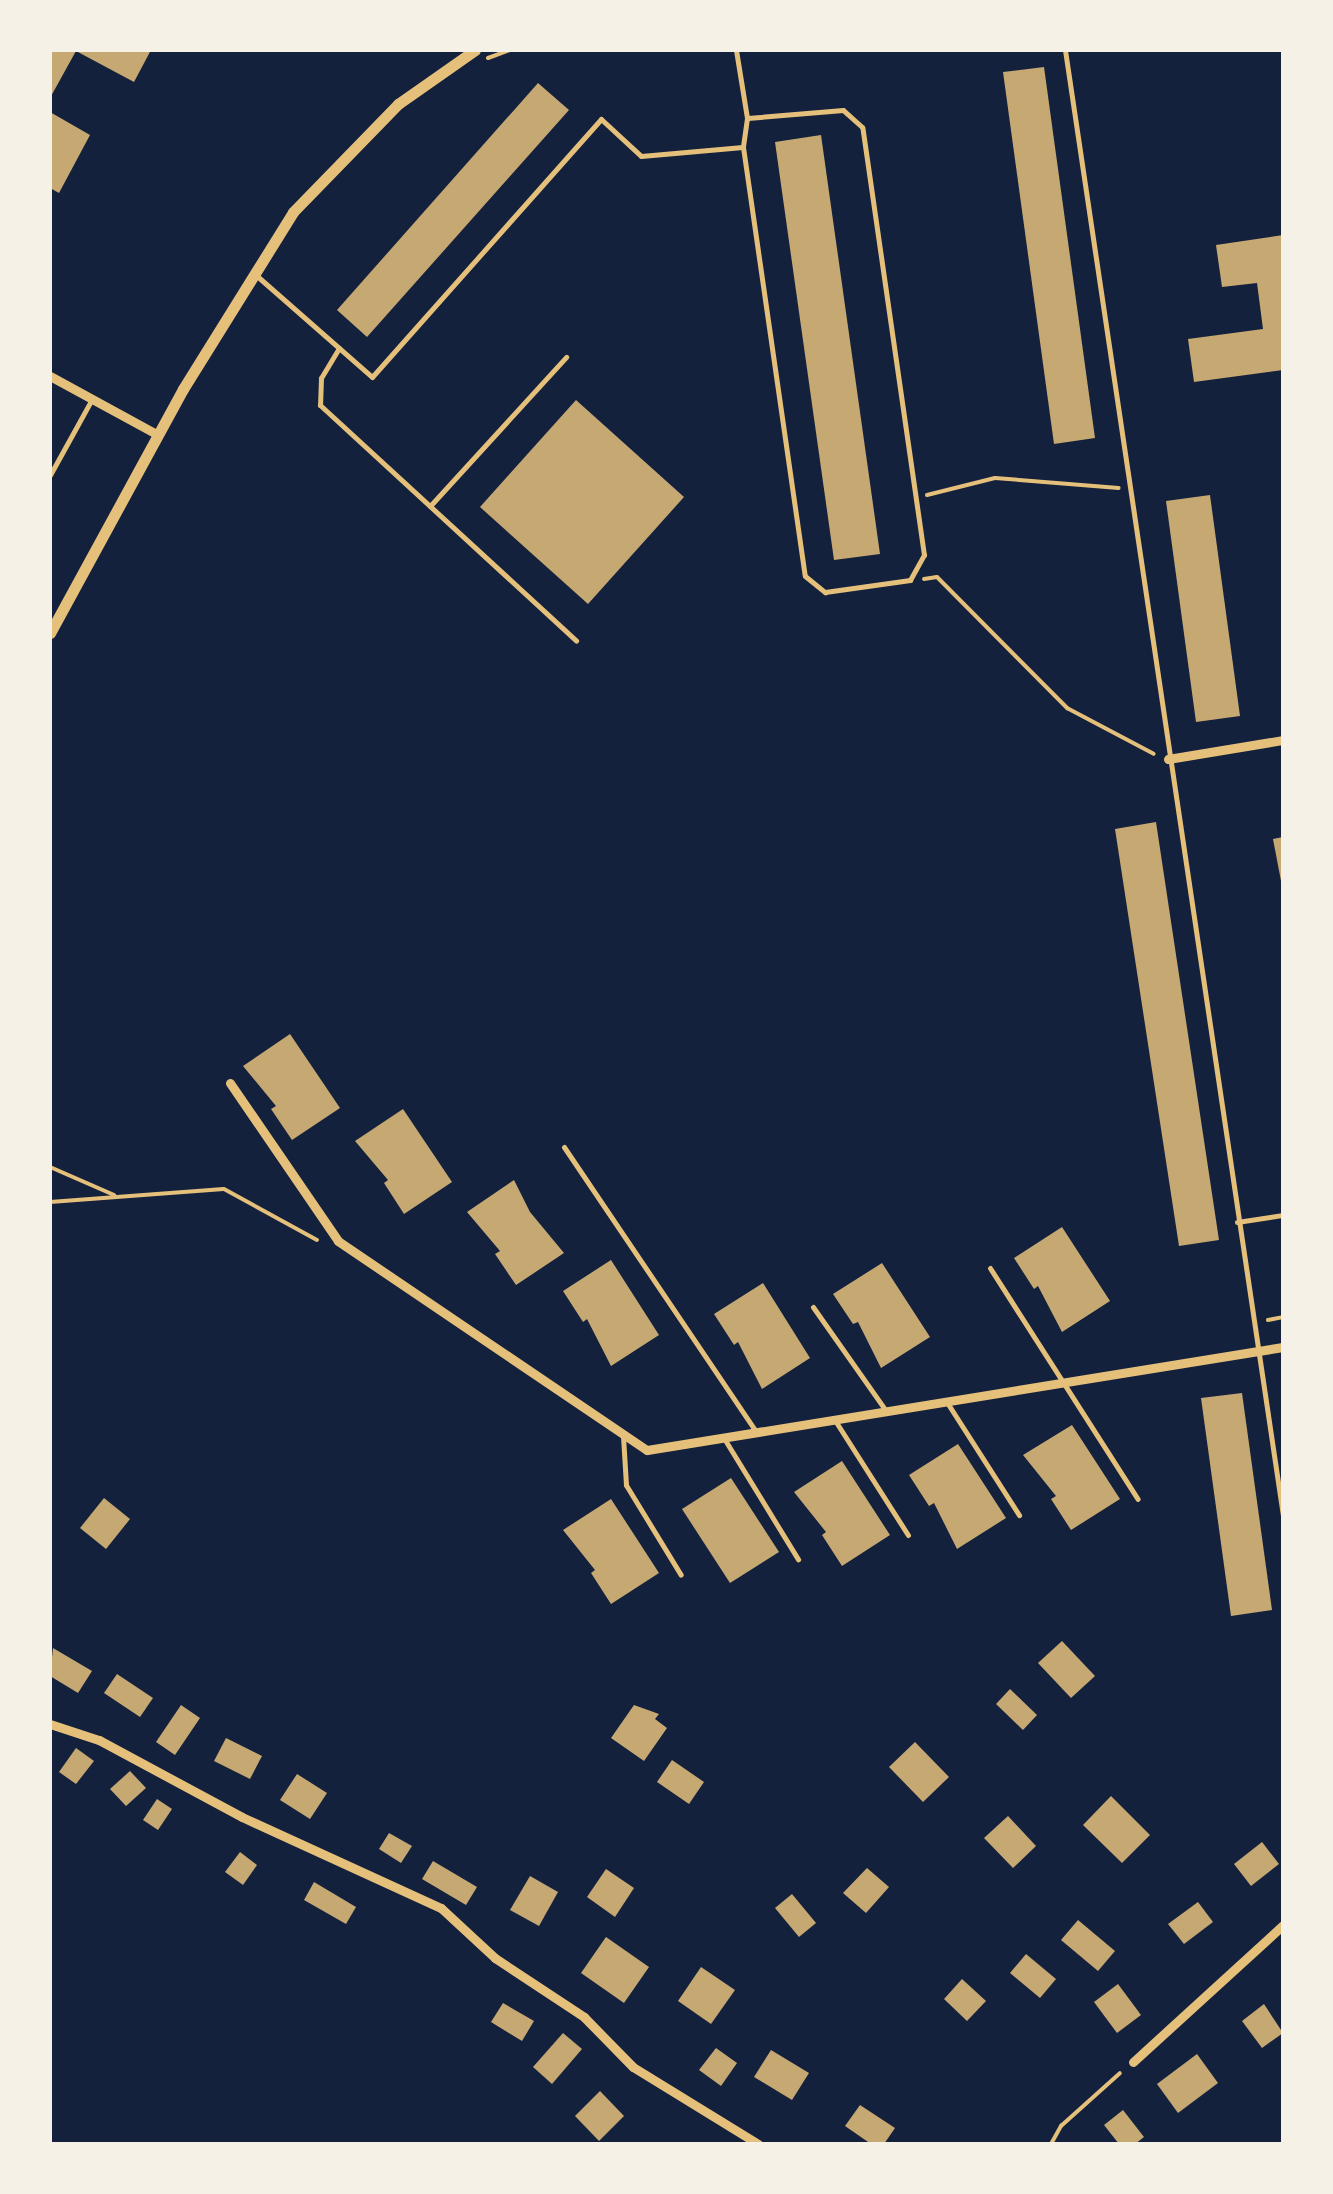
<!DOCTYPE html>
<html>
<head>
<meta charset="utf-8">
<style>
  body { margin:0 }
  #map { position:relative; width:1333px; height:2194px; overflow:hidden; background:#14213d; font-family:Montserrat,sans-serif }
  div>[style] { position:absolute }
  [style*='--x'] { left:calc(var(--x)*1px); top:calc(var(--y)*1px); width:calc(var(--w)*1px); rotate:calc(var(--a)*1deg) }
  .building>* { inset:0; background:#c6a872 }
  .path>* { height:4px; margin:-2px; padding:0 2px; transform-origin:2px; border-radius:2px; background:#e5c07b }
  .service>* { height:5px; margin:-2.5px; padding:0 2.5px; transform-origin:2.5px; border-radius:2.5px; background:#e5c07b }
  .minor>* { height:9px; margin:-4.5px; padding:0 4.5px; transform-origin:4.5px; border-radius:4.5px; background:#e5c07b }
  .tertiary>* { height:11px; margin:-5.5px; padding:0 5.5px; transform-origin:5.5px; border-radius:5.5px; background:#e5c07b }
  span { translate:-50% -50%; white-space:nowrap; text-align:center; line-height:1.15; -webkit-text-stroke:8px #f6f1e7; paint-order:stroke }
  .frame { position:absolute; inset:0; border:52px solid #f6f1e7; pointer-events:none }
</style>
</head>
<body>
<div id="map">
  <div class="building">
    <div style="clip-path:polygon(50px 50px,151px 50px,134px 82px,76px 51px,50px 98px)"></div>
    <div style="clip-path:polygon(1044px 67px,1095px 438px,1054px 444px,1003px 72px)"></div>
    <div style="clip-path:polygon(538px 83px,569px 110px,367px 337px,337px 310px)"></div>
    <div style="clip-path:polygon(50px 112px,90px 135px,59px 193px,50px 188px)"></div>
    <div style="clip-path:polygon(821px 135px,880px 554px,834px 560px,775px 142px)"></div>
    <div style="clip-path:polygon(1283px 235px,1283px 370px,1194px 382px,1188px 339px,1263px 329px,1257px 283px,1222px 287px,1216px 245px)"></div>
    <div style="clip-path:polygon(576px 400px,684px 497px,588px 604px,480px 507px)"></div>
    <div style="clip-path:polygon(1210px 495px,1240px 716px,1196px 722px,1166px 501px)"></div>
    <div style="clip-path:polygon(1156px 822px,1219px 1240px,1179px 1246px,1115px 829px)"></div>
    <div style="clip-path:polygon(1283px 837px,1283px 881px,1281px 881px,1273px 839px)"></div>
    <div style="clip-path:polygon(290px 1034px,340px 1108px,292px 1140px,271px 1109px,276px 1106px,243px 1066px)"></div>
    <div style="clip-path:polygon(403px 1109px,452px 1182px,404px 1214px,384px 1183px,388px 1180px,355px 1141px)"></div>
    <div style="clip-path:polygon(514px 1180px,530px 1212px,564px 1253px,516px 1285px,495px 1254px,500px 1251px,467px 1212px)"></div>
    <div style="clip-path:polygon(1062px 1227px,1110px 1301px,1062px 1332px,1038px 1286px,1034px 1289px,1014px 1258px)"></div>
    <div style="clip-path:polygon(611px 1260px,659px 1335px,611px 1366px,587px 1319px,583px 1322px,563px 1291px)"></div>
    <div style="clip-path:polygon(882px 1263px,930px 1337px,881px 1368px,858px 1322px,853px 1324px,833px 1294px)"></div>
    <div style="clip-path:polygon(763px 1283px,810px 1358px,762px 1389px,738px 1342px,734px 1345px,714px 1314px)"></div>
    <div style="clip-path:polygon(1242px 1393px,1272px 1610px,1231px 1616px,1201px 1398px)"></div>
    <div style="clip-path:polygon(1072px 1425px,1120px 1499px,1071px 1530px,1051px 1499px,1056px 1496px,1023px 1455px)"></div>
    <div style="clip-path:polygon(958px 1444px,1006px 1518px,957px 1549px,934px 1503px,929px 1506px,909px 1475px)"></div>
    <div style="clip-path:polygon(842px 1461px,890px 1535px,842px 1566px,822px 1535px,826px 1532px,794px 1492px)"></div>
    <div style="clip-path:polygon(731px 1478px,779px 1552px,730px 1583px,682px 1509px)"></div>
    <div style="clip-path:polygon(104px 1498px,130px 1519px,106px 1549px,80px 1528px)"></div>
    <div style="clip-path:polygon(611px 1499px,659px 1573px,611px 1604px,591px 1573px,595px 1570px,563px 1530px)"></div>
    <div style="clip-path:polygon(1062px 1641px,1095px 1676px,1071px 1698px,1038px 1663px)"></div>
    <div style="clip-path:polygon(53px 1648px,92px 1671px,78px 1693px,50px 1676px)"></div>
    <div style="clip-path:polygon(117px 1674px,153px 1698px,140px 1717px,104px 1693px)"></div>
    <div style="clip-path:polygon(1010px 1689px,1037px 1715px,1023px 1730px,996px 1704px)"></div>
    <div style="clip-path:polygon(181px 1705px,200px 1718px,175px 1755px,156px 1742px)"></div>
    <div style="clip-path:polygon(634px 1705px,659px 1714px,655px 1719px,667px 1728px,644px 1761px,611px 1738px)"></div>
    <div style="clip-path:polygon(226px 1738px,262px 1756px,250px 1779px,214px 1761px)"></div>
    <div style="clip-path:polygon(915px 1742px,949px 1777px,923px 1802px,889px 1767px)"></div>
    <div style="clip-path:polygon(76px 1748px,94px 1761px,76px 1784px,59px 1772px)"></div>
    <div style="clip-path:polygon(672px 1760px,704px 1782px,689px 1804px,657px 1782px)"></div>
    <div style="clip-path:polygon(130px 1771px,146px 1788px,126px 1806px,110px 1789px)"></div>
    <div style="clip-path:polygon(297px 1774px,327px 1793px,310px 1819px,280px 1800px)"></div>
    <div style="clip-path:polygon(1111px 1796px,1150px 1835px,1122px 1863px,1083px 1825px)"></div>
    <div style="clip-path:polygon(157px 1799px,172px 1809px,158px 1830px,143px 1820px)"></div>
    <div style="clip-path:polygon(1008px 1816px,1036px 1846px,1013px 1868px,984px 1838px)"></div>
    <div style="clip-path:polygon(389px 1833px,412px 1846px,401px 1863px,379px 1849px)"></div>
    <div style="clip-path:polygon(1262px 1842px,1279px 1864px,1251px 1886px,1234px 1864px)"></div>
    <div style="clip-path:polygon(240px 1852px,257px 1865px,243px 1885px,225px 1872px)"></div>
    <div style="clip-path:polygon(433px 1861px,477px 1887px,466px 1905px,422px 1879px)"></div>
    <div style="clip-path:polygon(867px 1868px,889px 1887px,866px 1913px,843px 1893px)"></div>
    <div style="clip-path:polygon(606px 1869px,634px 1888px,615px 1917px,587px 1897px)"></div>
    <div style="clip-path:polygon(530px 1876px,558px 1892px,539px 1926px,510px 1910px)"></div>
    <div style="clip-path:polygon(314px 1882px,356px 1907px,346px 1924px,304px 1900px)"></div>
    <div style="clip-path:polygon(792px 1894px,816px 1923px,799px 1937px,775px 1908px)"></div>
    <div style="clip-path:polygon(1198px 1902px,1213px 1922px,1184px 1944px,1168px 1924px)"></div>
    <div style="clip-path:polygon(1078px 1920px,1115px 1951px,1098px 1971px,1061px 1940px)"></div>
    <div style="clip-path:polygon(606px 1937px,649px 1967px,624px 2003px,581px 1973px)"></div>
    <div style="clip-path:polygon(1026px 1954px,1056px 1979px,1040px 1998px,1010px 1973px)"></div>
    <div style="clip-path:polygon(701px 1967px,735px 1990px,711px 2024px,678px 2001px)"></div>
    <div style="clip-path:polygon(962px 1979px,986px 2001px,967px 2021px,944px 1999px)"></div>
    <div style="clip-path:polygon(1118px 1984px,1141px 2015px,1117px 2033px,1094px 2002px)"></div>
    <div style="clip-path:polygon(503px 2003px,534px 2021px,522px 2041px,491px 2022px)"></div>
    <div style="clip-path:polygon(1264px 2004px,1283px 2033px,1262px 2048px,1242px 2021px)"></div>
    <div style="clip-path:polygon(563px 2033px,582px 2049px,552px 2084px,533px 2067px)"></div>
    <div style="clip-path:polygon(716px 2048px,737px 2063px,721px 2086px,699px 2070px)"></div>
    <div style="clip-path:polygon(771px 2050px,809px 2073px,792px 2100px,754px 2077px)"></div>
    <div style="clip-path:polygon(1197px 2054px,1218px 2083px,1178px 2113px,1157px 2084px)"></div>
    <div style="clip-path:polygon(600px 2091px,624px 2116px,599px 2141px,575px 2116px)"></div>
    <div style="clip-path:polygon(860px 2105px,895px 2128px,884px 2144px,871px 2144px,845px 2126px)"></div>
    <div style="clip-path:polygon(1123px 2110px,1144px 2137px,1135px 2144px,1119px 2144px,1104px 2125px)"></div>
  </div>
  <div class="path">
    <div style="--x:488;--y:58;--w:23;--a:-20"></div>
    <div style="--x:927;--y:495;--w:70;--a:-14"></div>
    <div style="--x:995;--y:478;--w:124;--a:4.6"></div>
    <div style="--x:924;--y:579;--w:13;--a:-9"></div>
    <div style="--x:937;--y:577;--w:185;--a:45.2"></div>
    <div style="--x:1067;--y:708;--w:98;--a:27.9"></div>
    <div style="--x:50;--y:1167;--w:70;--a:23.6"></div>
    <div style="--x:50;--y:1202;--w:174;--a:-4.3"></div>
    <div style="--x:224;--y:1189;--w:106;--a:28.7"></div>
    <div style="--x:1268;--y:1320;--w:15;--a:-11"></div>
    <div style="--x:1051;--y:2144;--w:21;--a:-61"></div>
    <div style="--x:1061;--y:2126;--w:79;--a:-41.9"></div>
  </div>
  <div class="service">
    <div style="--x:736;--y:50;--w:69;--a:80.8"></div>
    <div style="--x:747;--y:118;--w:29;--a:98"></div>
    <div style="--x:743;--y:147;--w:433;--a:81.8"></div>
    <div style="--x:805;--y:576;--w:26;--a:39"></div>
    <div style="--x:825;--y:592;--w:86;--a:-8"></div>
    <div style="--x:910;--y:580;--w:29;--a:-61"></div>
    <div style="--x:924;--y:555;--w:432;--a:-98.2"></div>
    <div style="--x:862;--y:127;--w:25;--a:-138"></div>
    <div style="--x:843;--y:110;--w:96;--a:175.2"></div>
    <div style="--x:1065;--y:50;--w:1482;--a:81.54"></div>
    <div style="--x:257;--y:276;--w:153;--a:41.3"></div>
    <div style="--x:372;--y:377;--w:345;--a:-48.4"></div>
    <div style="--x:601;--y:119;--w:54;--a:42.8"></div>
    <div style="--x:641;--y:156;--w:102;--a:-5"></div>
    <div style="--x:339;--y:348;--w:35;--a:121"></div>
    <div style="--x:321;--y:378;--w:27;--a:92"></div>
    <div style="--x:320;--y:405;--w:348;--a:42.6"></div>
    <div style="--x:50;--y:475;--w:87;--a:-61.1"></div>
    <div style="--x:430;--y:506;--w:202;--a:-47.6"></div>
    <div style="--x:564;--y:1147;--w:344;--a:56"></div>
    <div style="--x:1237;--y:1222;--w:47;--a:-8.7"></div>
    <div style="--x:990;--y:1268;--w:274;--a:57.4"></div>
    <div style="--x:813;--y:1307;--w:127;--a:54.9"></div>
    <div style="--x:948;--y:1404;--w:132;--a:57.4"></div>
    <div style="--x:836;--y:1422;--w:134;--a:57.5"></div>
    <div style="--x:623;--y:1436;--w:49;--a:86.5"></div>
    <div style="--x:626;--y:1485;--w:105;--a:58.6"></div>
    <div style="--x:725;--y:1440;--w:140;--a:58.5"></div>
  </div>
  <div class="minor">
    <div style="--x:50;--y:376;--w:123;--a:28.6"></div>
    <div style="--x:1168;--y:759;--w:117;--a:-9.4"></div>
    <div style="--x:230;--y:1083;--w:191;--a:55.6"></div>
    <div style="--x:338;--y:1241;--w:373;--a:34.1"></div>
    <div style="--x:647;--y:1450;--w:644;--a:-9.2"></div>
    <div style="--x:50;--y:1724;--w:52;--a:18.1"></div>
    <div style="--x:99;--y:1740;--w:162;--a:28.3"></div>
    <div style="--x:242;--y:1817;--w:219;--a:24.6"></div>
    <div style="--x:441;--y:1908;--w:74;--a:42.8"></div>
    <div style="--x:495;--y:1958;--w:107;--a:33.5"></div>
    <div style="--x:584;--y:2017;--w:70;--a:45.6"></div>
    <div style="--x:633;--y:2067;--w:147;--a:31.6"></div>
    <div style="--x:1133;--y:2062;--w:203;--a:-42.4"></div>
  </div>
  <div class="tertiary">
    <div style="--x:50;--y:633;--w:278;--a:-61.4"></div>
    <div style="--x:183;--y:389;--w:208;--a:-58.1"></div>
    <div style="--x:293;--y:212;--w:151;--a:-45.8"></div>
    <div style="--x:398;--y:104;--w:94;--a:-35"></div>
  </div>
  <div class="frame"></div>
</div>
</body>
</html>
